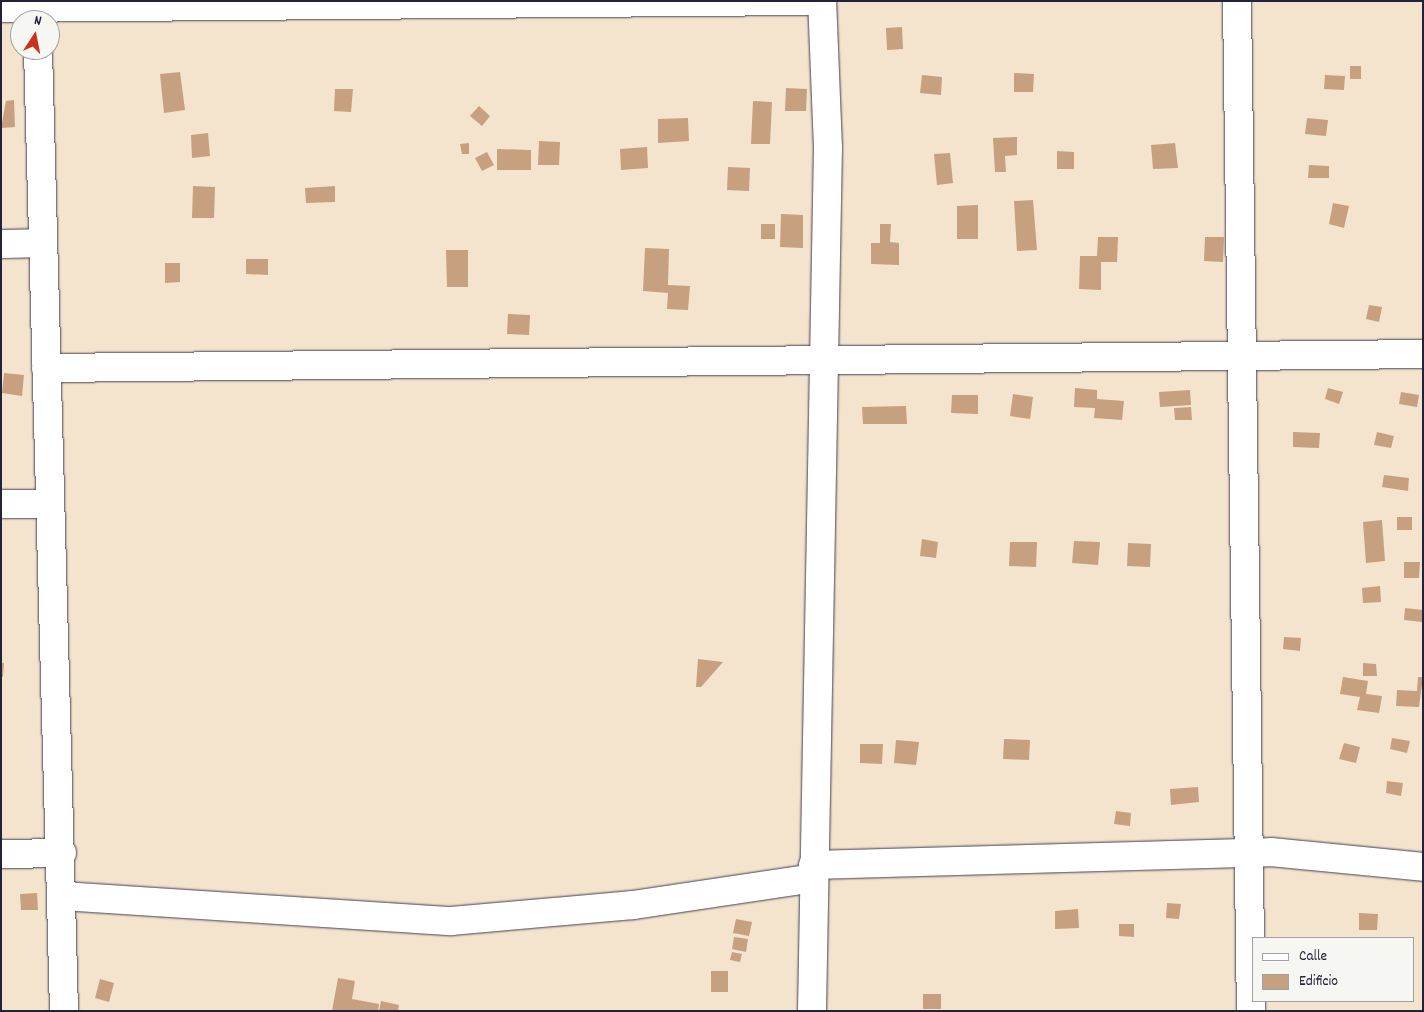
<!DOCTYPE html>
<html>
<head>
<meta charset="utf-8">
<style>
  body { margin:0 }
  #map { position:relative; width:1424px; height:1012px; overflow:hidden; background:#f4e4cd; font-family:Dekko,sans-serif }
  div>[style] { position:absolute }
  [style*='--x'] { left:calc(var(--x)*1px); top:calc(var(--y)*1px); width:calc(var(--w)*1px); rotate:calc(var(--a)*1deg) }
  .building>* { inset:0; background:#c7a07f }
  .roads { filter:drop-shadow(0 0 1px #423f51) drop-shadow(0 0 1px #423f51) }
  .minor>* { height:28px; margin:-14px; padding:0 14px; transform-origin:14px; border-radius:14px; background:#fff }
  span { translate:-50% -50%; white-space:nowrap; text-align:center; line-height:1.15; -webkit-text-stroke:4.5px #f6f6f2; paint-order:stroke }
  .frame { position:absolute; inset:0; border:2px solid #22223b; pointer-events:none }
  .legend { position:absolute; left:1252px; top:937px; width:162px; height:65px; box-sizing:border-box; background:#f6f6f2; border:1px solid #a1a1a9; margin:0; padding:6px 9px; list-style:none; font-size:15px; color:#22223b }
  .legend li { display:flex; align-items:center; gap:10px; height:25px }
  .legend b { width:25px; border:1px solid #a1a1a9 }
  .north { position:absolute; left:10px; top:10px; width:50px; height:50px; box-sizing:border-box; background:#f6f6f2; border:1px solid #a1a1a9; border-radius:50%; rotate:11deg; font-size:14px; font-weight:700; line-height:20px; text-align:center; color:#22223b }
  .north::after { content:''; display:block; margin:auto; width:18px; height:22px; background:#c8321e; clip-path:polygon(50% 0,100% 100%,50% 72%,0 100%) }
</style>
</head>
<body>
<div id="map">
  <div class="building">
    <div style="clip-path:polygon(902px 27px,903px 49px,887px 50px,886px 28px)"></div>
    <div style="clip-path:polygon(1350px 66px,1361px 66px,1361px 79px,1350px 79px)"></div>
    <div style="clip-path:polygon(180px 72px,185px 110px,164px 113px,160px 74px)"></div>
    <div style="clip-path:polygon(1014px 73px,1034px 74px,1033px 92px,1014px 92px)"></div>
    <div style="clip-path:polygon(922px 75px,942px 77px,941px 95px,920px 93px)"></div>
    <div style="clip-path:polygon(1325px 75px,1345px 76px,1344px 90px,1324px 89px)"></div>
    <div style="clip-path:polygon(786px 88px,807px 89px,806px 111px,785px 111px)"></div>
    <div style="clip-path:polygon(335px 89px,353px 89px,351px 112px,334px 111px)"></div>
    <div style="clip-path:polygon(14px 100px,15px 127px,1px 128px,6px 101px)"></div>
    <div style="clip-path:polygon(753px 101px,772px 102px,770px 144px,751px 144px)"></div>
    <div style="clip-path:polygon(479px 106px,490px 116px,482px 126px,470px 116px)"></div>
    <div style="clip-path:polygon(688px 118px,689px 141px,658px 143px,658px 119px)"></div>
    <div style="clip-path:polygon(1307px 118px,1328px 120px,1326px 136px,1305px 134px)"></div>
    <div style="clip-path:polygon(208px 133px,210px 156px,192px 158px,191px 135px)"></div>
    <div style="clip-path:polygon(1017px 137px,1017px 155px,1005px 156px,1006px 172px,995px 172px,993px 138px)"></div>
    <div style="clip-path:polygon(539px 141px,560px 142px,559px 165px,538px 165px)"></div>
    <div style="clip-path:polygon(469px 143px,469px 154px,462px 154px,460px 144px)"></div>
    <div style="clip-path:polygon(1175px 143px,1178px 168px,1153px 169px,1151px 145px)"></div>
    <div style="clip-path:polygon(647px 147px,648px 168px,621px 170px,620px 149px)"></div>
    <div style="clip-path:polygon(497px 149px,531px 150px,531px 170px,497px 170px)"></div>
    <div style="clip-path:polygon(1057px 151px,1074px 152px,1074px 169px,1057px 169px)"></div>
    <div style="clip-path:polygon(487px 152px,494px 165px,482px 171px,475px 158px)"></div>
    <div style="clip-path:polygon(950px 153px,953px 183px,937px 185px,934px 154px)"></div>
    <div style="clip-path:polygon(1309px 165px,1329px 166px,1329px 178px,1308px 178px)"></div>
    <div style="clip-path:polygon(728px 167px,750px 168px,749px 191px,727px 190px)"></div>
    <div style="clip-path:polygon(193px 186px,215px 187px,214px 218px,192px 218px)"></div>
    <div style="clip-path:polygon(335px 186px,335px 202px,306px 203px,305px 188px)"></div>
    <div style="clip-path:polygon(1033px 200px,1037px 250px,1017px 251px,1014px 201px)"></div>
    <div style="clip-path:polygon(1333px 203px,1349px 206px,1344px 228px,1329px 224px)"></div>
    <div style="clip-path:polygon(978px 205px,978px 239px,957px 239px,957px 206px)"></div>
    <div style="clip-path:polygon(781px 214px,803px 215px,803px 248px,780px 247px)"></div>
    <div style="clip-path:polygon(761px 224px,775px 224px,775px 239px,761px 239px)"></div>
    <div style="clip-path:polygon(880px 224px,891px 224px,890px 242px,899px 243px,899px 265px,871px 264px,871px 243px,880px 243px)"></div>
    <div style="clip-path:polygon(1098px 237px,1118px 237px,1117px 262px,1101px 262px,1101px 290px,1079px 289px,1080px 256px,1097px 256px)"></div>
    <div style="clip-path:polygon(1205px 237px,1224px 237px,1223px 262px,1204px 261px)"></div>
    <div style="clip-path:polygon(645px 248px,669px 249px,668px 285px,690px 286px,688px 310px,667px 309px,668px 293px,643px 291px)"></div>
    <div style="clip-path:polygon(446px 250px,468px 250px,468px 287px,447px 287px)"></div>
    <div style="clip-path:polygon(246px 259px,268px 259px,268px 275px,246px 274px)"></div>
    <div style="clip-path:polygon(165px 263px,180px 263px,180px 282px,165px 283px)"></div>
    <div style="clip-path:polygon(1369px 305px,1382px 307px,1379px 322px,1366px 319px)"></div>
    <div style="clip-path:polygon(508px 314px,530px 315px,529px 335px,507px 334px)"></div>
    <div style="clip-path:polygon(4px 373px,24px 375px,22px 396px,2px 393px)"></div>
    <div style="clip-path:polygon(1075px 388px,1097px 390px,1097px 399px,1124px 401px,1122px 420px,1094px 418px,1095px 408px,1074px 407px)"></div>
    <div style="clip-path:polygon(1328px 388px,1343px 392px,1339px 404px,1325px 399px)"></div>
    <div style="clip-path:polygon(1190px 390px,1191px 405px,1160px 407px,1159px 392px)"></div>
    <div style="clip-path:polygon(1401px 392px,1419px 395px,1417px 407px,1399px 404px)"></div>
    <div style="clip-path:polygon(1013px 394px,1033px 397px,1030px 419px,1010px 416px)"></div>
    <div style="clip-path:polygon(952px 395px,978px 395px,978px 414px,951px 413px)"></div>
    <div style="clip-path:polygon(906px 406px,907px 424px,863px 424px,862px 407px)"></div>
    <div style="clip-path:polygon(1191px 407px,1192px 420px,1175px 420px,1174px 408px)"></div>
    <div style="clip-path:polygon(1293px 432px,1320px 433px,1319px 448px,1293px 447px)"></div>
    <div style="clip-path:polygon(1377px 432px,1394px 436px,1391px 448px,1374px 445px)"></div>
    <div style="clip-path:polygon(1384px 475px,1409px 478px,1408px 491px,1382px 487px)"></div>
    <div style="clip-path:polygon(1397px 517px,1412px 517px,1412px 530px,1397px 530px)"></div>
    <div style="clip-path:polygon(1382px 520px,1385px 561px,1366px 563px,1363px 522px)"></div>
    <div style="clip-path:polygon(922px 539px,938px 542px,936px 558px,920px 556px)"></div>
    <div style="clip-path:polygon(1074px 541px,1100px 542px,1098px 565px,1072px 563px)"></div>
    <div style="clip-path:polygon(1010px 542px,1037px 542px,1036px 567px,1009px 566px)"></div>
    <div style="clip-path:polygon(1128px 543px,1151px 544px,1150px 567px,1127px 566px)"></div>
    <div style="clip-path:polygon(1404px 562px,1420px 562px,1419px 578px,1404px 578px)"></div>
    <div style="clip-path:polygon(1380px 586px,1381px 602px,1363px 603px,1362px 588px)"></div>
    <div style="clip-path:polygon(1405px 608px,1423px 610px,1422px 622px,1404px 620px)"></div>
    <div style="clip-path:polygon(1284px 637px,1301px 638px,1300px 651px,1283px 649px)"></div>
    <div style="clip-path:polygon(698px 659px,723px 662px,701px 687px,696px 687px)"></div>
    <div style="clip-path:polygon(1px 663px,4px 663px,3px 677px,1px 676px)"></div>
    <div style="clip-path:polygon(1363px 663px,1376px 664px,1377px 676px,1363px 676px)"></div>
    <div style="clip-path:polygon(1343px 677px,1368px 681px,1366px 694px,1382px 696px,1379px 713px,1357px 710px,1360px 697px,1340px 694px)"></div>
    <div style="clip-path:polygon(1418px 677px,1423px 677px,1419px 707px,1396px 706px,1397px 690px,1417px 691px)"></div>
    <div style="clip-path:polygon(1392px 738px,1410px 741px,1407px 753px,1390px 749px)"></div>
    <div style="clip-path:polygon(1004px 739px,1030px 740px,1029px 760px,1003px 759px)"></div>
    <div style="clip-path:polygon(896px 740px,919px 742px,916px 765px,894px 763px)"></div>
    <div style="clip-path:polygon(1344px 743px,1360px 747px,1356px 763px,1339px 759px)"></div>
    <div style="clip-path:polygon(860px 744px,883px 744px,882px 764px,860px 763px)"></div>
    <div style="clip-path:polygon(1387px 781px,1403px 783px,1401px 796px,1386px 793px)"></div>
    <div style="clip-path:polygon(1198px 787px,1199px 802px,1171px 805px,1170px 789px)"></div>
    <div style="clip-path:polygon(1116px 811px,1131px 813px,1130px 826px,1114px 824px)"></div>
    <div style="clip-path:polygon(37px 893px,38px 910px,21px 910px,20px 894px)"></div>
    <div style="clip-path:polygon(1167px 903px,1181px 904px,1179px 919px,1166px 918px)"></div>
    <div style="clip-path:polygon(1078px 909px,1079px 928px,1055px 929px,1055px 911px)"></div>
    <div style="clip-path:polygon(1359px 913px,1378px 914px,1377px 930px,1359px 930px)"></div>
    <div style="clip-path:polygon(736px 919px,752px 922px,749px 936px,733px 933px)"></div>
    <div style="clip-path:polygon(1119px 924px,1134px 924px,1134px 937px,1119px 936px)"></div>
    <div style="clip-path:polygon(734px 937px,748px 939px,746px 952px,732px 949px)"></div>
    <div style="clip-path:polygon(732px 952px,742px 954px,740px 962px,730px 960px)"></div>
    <div style="clip-path:polygon(711px 971px,728px 971px,728px 992px,711px 992px)"></div>
    <div style="clip-path:polygon(338px 978px,355px 981px,352px 999px,379px 1004px,378px 1011px,332px 1011px)"></div>
    <div style="clip-path:polygon(100px 979px,114px 983px,109px 1002px,95px 998px)"></div>
    <div style="clip-path:polygon(923px 994px,941px 994px,941px 1009px,923px 1009px)"></div>
    <div style="clip-path:polygon(381px 1001px,399px 1005px,398px 1011px,379px 1011px)"></div>
  </div>
  <div class="roads">
    <div class="minor">
      <div style="--x:1237;--y:1;--w:1010;--a:89.21"></div>
      <div style="--x:1;--y:8;--w:809;--a:-0.5"></div>
      <div style="--x:38;--y:50;--w:961;--a:88.45"></div>
      <div style="--x:1;--y:244;--w:41;--a:-1.4"></div>
      <div style="--x:46;--y:368;--w:1376;--a:-0.58"></div>
      <div style="--x:1;--y:504;--w:49;--a:0"></div>
      <div style="--x:1;--y:854;--w:61;--a:-0.9"></div>
      <div style="--x:813;--y:865;--w:458;--a:-1.6"></div>
      <div style="--x:1271;--y:852;--w:153;--a:5.6"></div>
      <div style="--x:62;--y:896;--w:390;--a:3.7"></div>
      <div style="--x:451;--y:921;--w:183;--a:-5"></div>
      <div style="--x:633;--y:905;--w:182;--a:-8.5"></div>
      <div style="--x:812;--y:1011;--w:863;--a:-88.94"></div>
      <div style="--x:828;--y:148;--w:147;--a:-92.3"></div>
    </div>
  </div>
  <div class="frame"></div>
  <ul class="legend">
  <li><b style="height:6px;background:#fff"></b>Calle</li>
  <li><b style="height:14px;background:#c7a07f"></b>Edificio</li>
  </ul>
  <div class="north">N</div>
</div>
</body>
</html>
